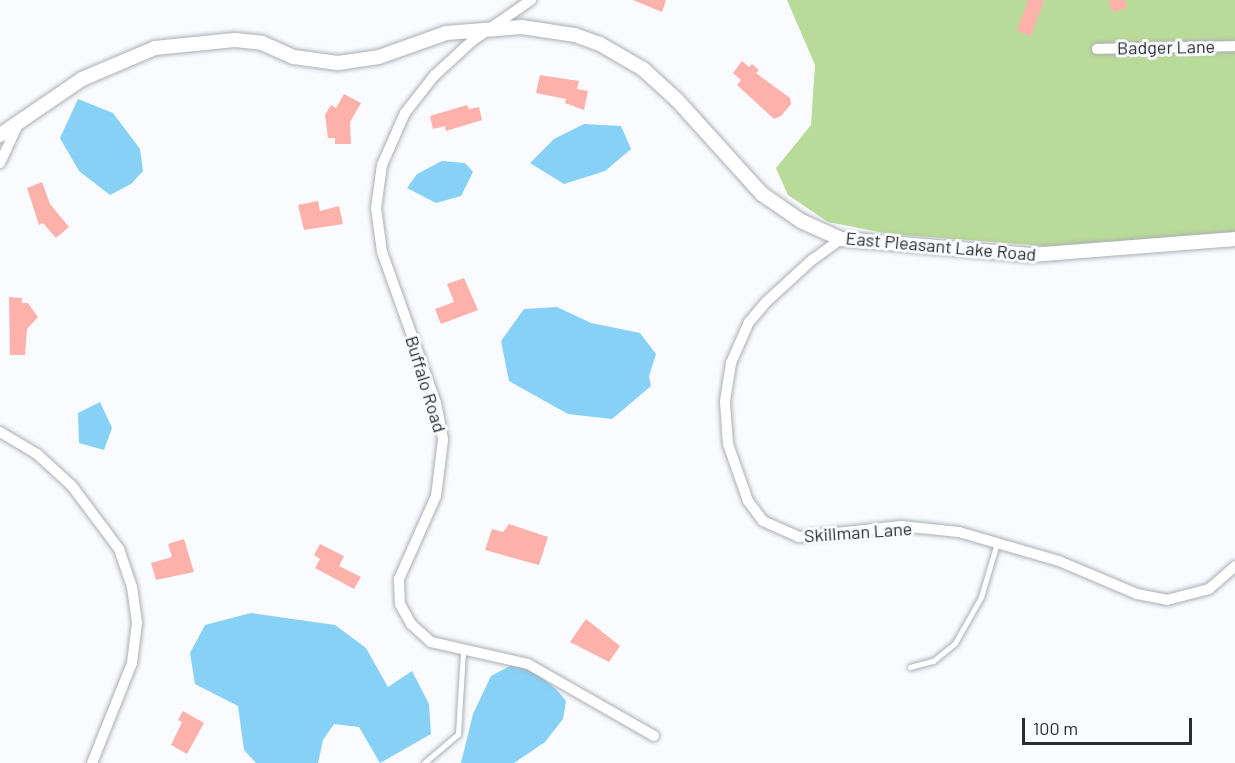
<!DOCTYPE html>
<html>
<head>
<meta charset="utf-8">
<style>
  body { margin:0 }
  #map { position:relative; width:1235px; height:763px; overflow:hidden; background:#f9fbfe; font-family:Barlow,sans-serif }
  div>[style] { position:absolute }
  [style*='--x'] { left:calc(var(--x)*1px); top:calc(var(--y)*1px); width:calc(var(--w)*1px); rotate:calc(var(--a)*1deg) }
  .green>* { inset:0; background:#b9db99 }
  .water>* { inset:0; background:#86d1f5 }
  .building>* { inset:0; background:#fdb1ab }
  .roads { filter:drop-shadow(0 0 2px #abaeb3) drop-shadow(0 0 2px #abaeb3) }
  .service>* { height:5px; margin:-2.5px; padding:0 2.5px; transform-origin:2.5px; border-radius:2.5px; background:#fff }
  .minor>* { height:10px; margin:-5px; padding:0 5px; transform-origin:5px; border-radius:5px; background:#fff }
  .tertiary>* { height:14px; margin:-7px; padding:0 7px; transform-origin:7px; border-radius:7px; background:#fff }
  span { translate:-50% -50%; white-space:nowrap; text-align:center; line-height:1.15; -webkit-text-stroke:6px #f9fbfe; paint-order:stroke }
  .street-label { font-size:18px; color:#2b2c2e }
  .scale { position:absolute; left:1022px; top:718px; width:170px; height:27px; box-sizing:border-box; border:3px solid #2b2c2e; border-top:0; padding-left:8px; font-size:18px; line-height:21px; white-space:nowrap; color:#2b2c2e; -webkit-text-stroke:4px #f9fbfe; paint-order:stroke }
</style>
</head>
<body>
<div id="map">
  <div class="green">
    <div style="clip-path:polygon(787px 0,1235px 0,1235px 234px,1070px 248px,890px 234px,828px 222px,788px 195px,776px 168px,811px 125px,815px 65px)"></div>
  </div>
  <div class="water">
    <div style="clip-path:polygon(78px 99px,113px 113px,140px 149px,143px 171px,131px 184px,110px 195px,79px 171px,60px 138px)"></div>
    <div style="clip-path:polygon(584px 124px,621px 126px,631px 149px,605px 171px,564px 184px,530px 163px,554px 139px)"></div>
    <div style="clip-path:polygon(442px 161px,465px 163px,473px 172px,461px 196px,436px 203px,407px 188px,417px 174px)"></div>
    <div style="clip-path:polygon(557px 307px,591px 323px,640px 333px,656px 354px,649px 376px,651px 386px,612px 419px,568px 414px,509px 381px,501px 341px,524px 309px)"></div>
    <div style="clip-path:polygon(100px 402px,112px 428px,104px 450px,79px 443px,78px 413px)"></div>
    <div style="clip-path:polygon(251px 613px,335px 625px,366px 648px,388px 687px,412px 671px,429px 704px,431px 734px,380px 763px,359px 727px,334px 724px,323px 740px,318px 763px,256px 763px,244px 750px,238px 706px,195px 684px,190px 653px,205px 625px)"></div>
    <div style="clip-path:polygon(514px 664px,532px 670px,557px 690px,566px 701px,563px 719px,545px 742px,514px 763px,461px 763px,473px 714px,491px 676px)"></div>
  </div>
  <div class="building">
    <div style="clip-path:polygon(633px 0,666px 0,662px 12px)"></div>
    <div style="clip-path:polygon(1028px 0,1044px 0,1031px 36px,1017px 31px)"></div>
    <div style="clip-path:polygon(1109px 0,1125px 0,1127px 8px,1112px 12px)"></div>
    <div style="clip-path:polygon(742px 61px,749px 67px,752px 64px,759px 70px,756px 73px,790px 98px,791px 104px,781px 116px,774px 119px,737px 85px,741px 80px,733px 73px)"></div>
    <div style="clip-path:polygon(540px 75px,579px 81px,577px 89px,588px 91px,584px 110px,565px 103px,566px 99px,536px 93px)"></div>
    <div style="clip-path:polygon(344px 94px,361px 103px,350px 122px,351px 144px,335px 144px,335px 138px,328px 138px,325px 115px,331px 105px,336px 108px)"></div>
    <div style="clip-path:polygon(467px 105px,469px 109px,479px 107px,482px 120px,446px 131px,445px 126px,433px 129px,430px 116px)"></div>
    <div style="clip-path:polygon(42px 182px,50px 204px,69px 227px,56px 238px,43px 223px,39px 225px,27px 188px)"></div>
    <div style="clip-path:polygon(318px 201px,320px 211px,339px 206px,343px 224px,304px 230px,298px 205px)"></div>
    <div style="clip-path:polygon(464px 278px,478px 310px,441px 324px,435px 309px,454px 302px,447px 284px)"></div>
    <div style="clip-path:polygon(9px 297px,22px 298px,22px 303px,28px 303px,38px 317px,27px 329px,25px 355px,10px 355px)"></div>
    <div style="clip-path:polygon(509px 524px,548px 537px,539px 565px,485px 550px,492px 529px,503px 532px)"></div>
    <div style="clip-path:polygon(184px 539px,194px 572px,156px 580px,151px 563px,172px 557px,168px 544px)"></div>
    <div style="clip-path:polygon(320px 544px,344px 556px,339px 566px,361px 577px,354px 589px,315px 568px,320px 559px,314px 555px)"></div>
    <div style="clip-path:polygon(586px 619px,620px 646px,609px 662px,570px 642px)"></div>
    <div style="clip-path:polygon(183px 711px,204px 723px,187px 754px,171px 745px,182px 722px,178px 720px)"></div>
  </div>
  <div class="roads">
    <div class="service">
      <div style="--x:910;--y:667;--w:24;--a:-15"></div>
      <div style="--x:933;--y:661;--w:28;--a:-39"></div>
      <div style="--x:955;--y:643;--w:53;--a:-60.5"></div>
      <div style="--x:981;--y:597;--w:56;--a:-73.5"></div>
      <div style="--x:424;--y:763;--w:45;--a:-40.5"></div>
      <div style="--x:458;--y:734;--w:82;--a:-86.5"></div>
    </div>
    <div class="minor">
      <div style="--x:531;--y:0;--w:72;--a:145.2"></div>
      <div style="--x:472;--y:41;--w:52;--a:137.4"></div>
      <div style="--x:434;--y:76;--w:47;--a:128.1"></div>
      <div style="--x:405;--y:113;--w:57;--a:113.9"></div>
      <div style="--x:382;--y:165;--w:43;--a:97.9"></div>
      <div style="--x:376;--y:208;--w:44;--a:82.2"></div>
      <div style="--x:382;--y:252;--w:160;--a:70.3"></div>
      <div style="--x:436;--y:403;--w:38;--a:79"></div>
      <div style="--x:443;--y:440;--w:56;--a:97.1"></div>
      <div style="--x:436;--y:496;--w:91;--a:114"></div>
      <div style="--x:399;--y:579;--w:25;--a:88"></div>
      <div style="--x:400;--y:604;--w:23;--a:61"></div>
      <div style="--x:411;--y:624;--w:27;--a:42"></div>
      <div style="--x:431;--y:642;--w:99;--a:12.8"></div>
      <div style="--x:528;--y:664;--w:145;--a:29.7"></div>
      <div style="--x:1097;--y:49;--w:138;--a:-1.2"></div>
      <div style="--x:0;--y:163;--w:40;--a:-65"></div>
      <div style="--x:841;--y:239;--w:34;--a:144"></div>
      <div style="--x:813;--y:259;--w:64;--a:137.5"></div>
      <div style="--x:766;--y:302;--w:26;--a:130"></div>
      <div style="--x:749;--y:322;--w:45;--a:113.7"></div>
      <div style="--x:731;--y:363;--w:39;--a:99"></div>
      <div style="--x:725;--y:402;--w:42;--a:85.9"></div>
      <div style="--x:728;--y:444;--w:60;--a:70.7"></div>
      <div style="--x:748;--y:501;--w:25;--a:53"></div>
      <div style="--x:763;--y:521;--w:39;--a:24"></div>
      <div style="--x:799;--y:537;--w:103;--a:-6.2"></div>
      <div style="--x:901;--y:526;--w:58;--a:5.9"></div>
      <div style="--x:959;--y:532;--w:104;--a:16.2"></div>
      <div style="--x:1059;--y:561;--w:85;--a:22.9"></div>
      <div style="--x:1137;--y:594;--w:31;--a:11"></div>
      <div style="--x:1167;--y:600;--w:43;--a:-14.7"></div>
      <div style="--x:1209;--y:589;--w:35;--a:-41"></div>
      <div style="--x:0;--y:432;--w:43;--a:30.7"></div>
      <div style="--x:37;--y:454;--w:47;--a:42.4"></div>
      <div style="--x:72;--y:486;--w:79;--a:53.3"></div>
      <div style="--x:119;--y:549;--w:40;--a:71.1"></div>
      <div style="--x:132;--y:587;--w:36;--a:82"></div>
      <div style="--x:137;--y:623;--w:40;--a:97.1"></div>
      <div style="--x:132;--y:663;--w:108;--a:111.8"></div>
    </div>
    <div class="tertiary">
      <div style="--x:0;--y:135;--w:99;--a:-34.3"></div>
      <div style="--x:82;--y:79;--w:79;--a:-23"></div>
      <div style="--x:155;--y:48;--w:80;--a:-5.7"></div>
      <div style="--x:235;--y:40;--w:27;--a:6"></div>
      <div style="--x:262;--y:43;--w:35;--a:24"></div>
      <div style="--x:294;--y:57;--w:44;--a:7.8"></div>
      <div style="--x:338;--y:63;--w:41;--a:-8.3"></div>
      <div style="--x:379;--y:57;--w:71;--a:-19.7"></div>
      <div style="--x:446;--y:33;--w:76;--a:-4.5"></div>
      <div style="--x:522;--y:27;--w:54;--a:8.6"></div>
      <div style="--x:575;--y:35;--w:27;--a:20"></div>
      <div style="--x:600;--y:44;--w:50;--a:30.2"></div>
      <div style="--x:643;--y:69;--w:46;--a:42.4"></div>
      <div style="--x:677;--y:100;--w:127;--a:47.9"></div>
      <div style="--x:762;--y:194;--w:47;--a:34.7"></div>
      <div style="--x:801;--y:221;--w:44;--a:24.2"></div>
      <div style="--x:841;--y:239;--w:191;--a:4.8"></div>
      <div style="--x:1031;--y:255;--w:205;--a:-4.5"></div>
    </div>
  </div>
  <div class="street-label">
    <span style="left:1166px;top:47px;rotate:-1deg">Badger Lane</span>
    <span style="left:941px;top:246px;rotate:5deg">East Pleasant Lake Road</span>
    <span style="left:426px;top:384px;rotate:73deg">Buffalo Road</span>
    <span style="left:858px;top:532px;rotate:-4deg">Skillman Lane</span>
  </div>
  <div class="scale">100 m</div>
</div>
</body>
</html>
